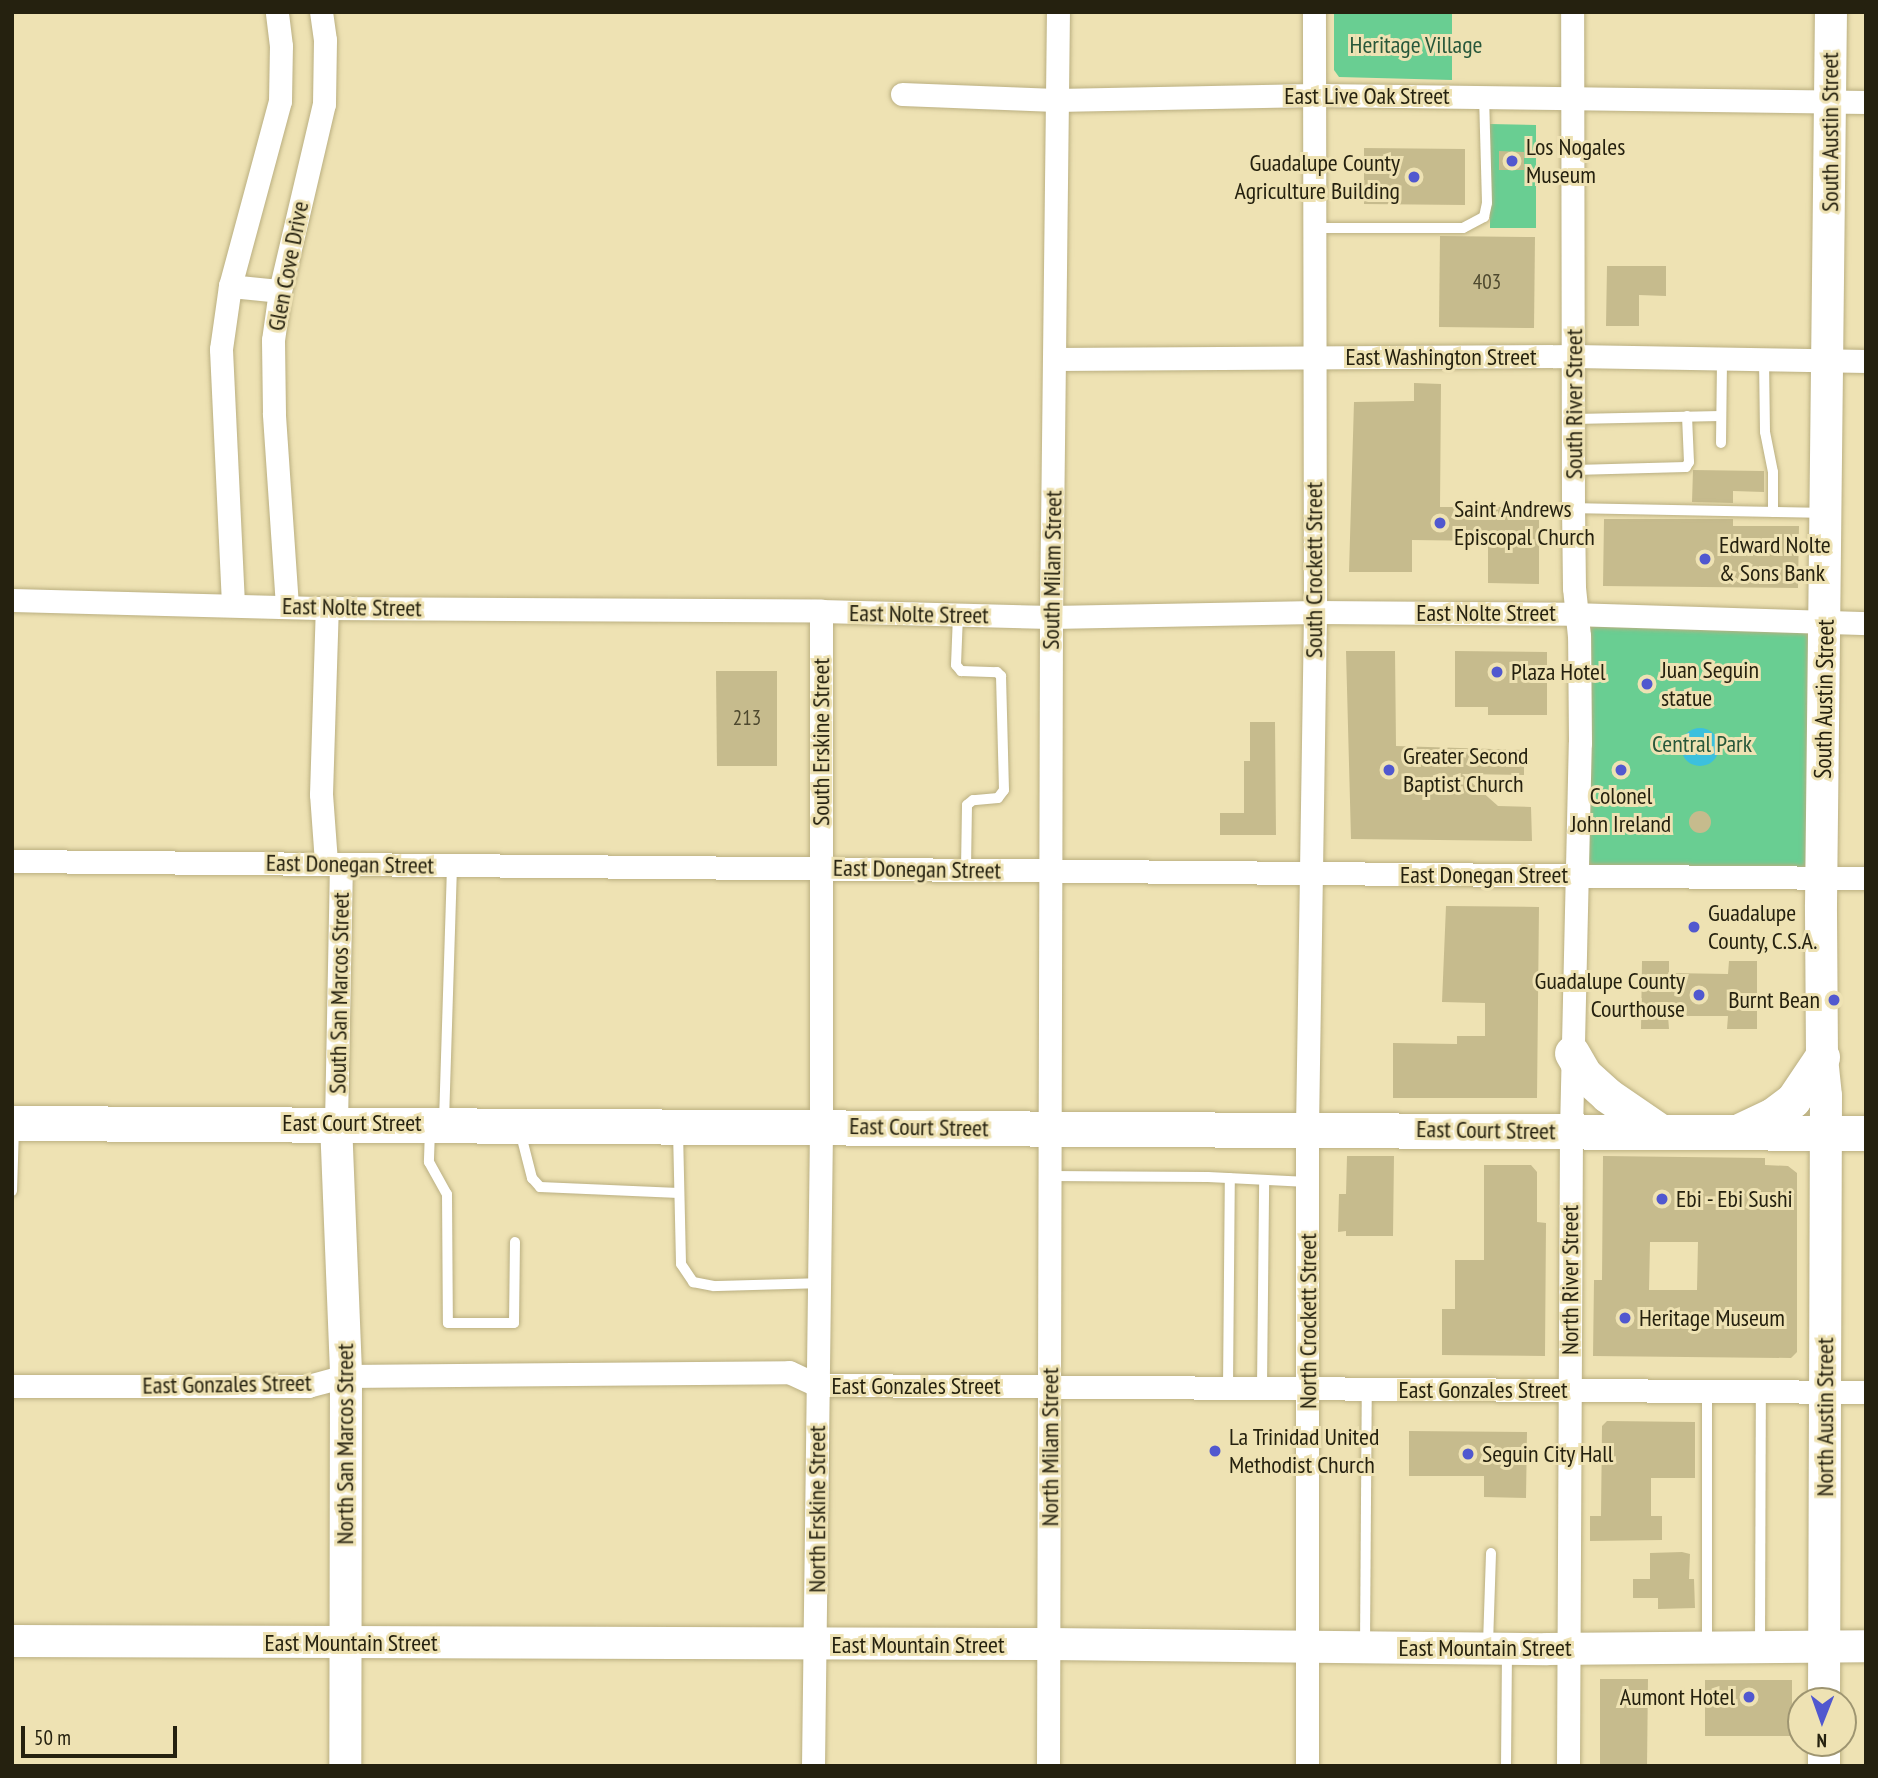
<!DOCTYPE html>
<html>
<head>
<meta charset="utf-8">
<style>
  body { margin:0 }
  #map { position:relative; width:1878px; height:1778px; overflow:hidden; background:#eee2b3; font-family:"PT Sans Narrow",sans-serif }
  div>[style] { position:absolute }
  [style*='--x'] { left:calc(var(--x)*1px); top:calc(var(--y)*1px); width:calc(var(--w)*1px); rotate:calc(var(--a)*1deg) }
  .green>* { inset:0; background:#69ce92 }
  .water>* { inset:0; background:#3cc0dd }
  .round { border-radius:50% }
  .building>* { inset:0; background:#c6bb8d }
  .roads { filter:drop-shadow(0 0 2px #baaf81) drop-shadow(0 0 2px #baaf81) }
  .lane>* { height:10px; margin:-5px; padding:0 5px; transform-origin:5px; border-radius:5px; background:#fff }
  .street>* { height:23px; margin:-11.5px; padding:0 11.5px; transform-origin:11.5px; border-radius:11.5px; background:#fff }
  .secondary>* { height:32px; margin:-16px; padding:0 16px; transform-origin:16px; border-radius:16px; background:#fff }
  .primary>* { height:35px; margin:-17.5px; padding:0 17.5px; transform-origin:17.5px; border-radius:17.5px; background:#fff }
  .dots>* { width:19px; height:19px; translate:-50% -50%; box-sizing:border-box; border:4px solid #eee2b3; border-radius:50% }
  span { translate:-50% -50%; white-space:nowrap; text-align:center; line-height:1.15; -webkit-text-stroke:6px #eee2b3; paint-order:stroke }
  .number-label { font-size:21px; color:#4d482e }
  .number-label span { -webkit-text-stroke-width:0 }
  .park-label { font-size:24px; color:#27573a }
  .street-label { font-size:24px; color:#25210f }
  .poi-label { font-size:24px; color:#25210f }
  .left { translate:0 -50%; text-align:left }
  .right { translate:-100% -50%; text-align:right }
  .frame { position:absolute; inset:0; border:14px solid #25210f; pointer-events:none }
  .north { position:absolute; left:1787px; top:1687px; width:70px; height:70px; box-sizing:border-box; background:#eee2b3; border:2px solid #9e9571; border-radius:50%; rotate:181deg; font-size:19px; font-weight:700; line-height:28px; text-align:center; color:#25210f }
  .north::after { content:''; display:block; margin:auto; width:24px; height:32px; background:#5158cf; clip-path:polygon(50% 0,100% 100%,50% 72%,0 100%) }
  .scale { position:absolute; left:21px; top:1726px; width:156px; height:32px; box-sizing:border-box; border:4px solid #25210f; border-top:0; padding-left:9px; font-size:21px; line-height:24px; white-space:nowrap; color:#25210f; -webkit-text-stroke:5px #eee2b3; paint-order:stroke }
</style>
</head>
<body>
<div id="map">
  <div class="green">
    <div style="clip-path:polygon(1334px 12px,1452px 12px,1452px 80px,1339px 77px,1334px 70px)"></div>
    <div style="clip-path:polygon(1490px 124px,1536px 125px,1536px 228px,1490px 228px)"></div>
    <div style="clip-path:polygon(1575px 614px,1825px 624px,1821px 877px,1577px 875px)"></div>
  </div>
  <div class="water">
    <div class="round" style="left:1681px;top:728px;width:38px;height:38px"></div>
  </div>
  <div class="building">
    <div style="clip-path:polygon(1364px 148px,1465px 149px,1465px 205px,1364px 204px)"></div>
    <div style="clip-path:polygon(1499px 151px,1524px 152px,1524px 170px,1499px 170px)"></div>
    <div style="clip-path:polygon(1440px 236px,1535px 237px,1534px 328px,1439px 327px)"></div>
    <div style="clip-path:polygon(1607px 266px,1666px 266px,1666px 296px,1639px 295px,1639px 326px,1606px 326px)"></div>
    <div style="clip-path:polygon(1414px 383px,1441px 384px,1440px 507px,1539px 507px,1539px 584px,1488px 583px,1488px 541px,1412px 540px,1412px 572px,1349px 572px,1354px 402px,1414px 401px)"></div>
    <div style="clip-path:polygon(1693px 470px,1764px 471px,1764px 492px,1733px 491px,1733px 503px,1692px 502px)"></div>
    <div style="clip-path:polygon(1604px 519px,1733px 519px,1733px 526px,1799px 526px,1798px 588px,1603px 586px)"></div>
    <div style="clip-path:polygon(1346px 651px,1395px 651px,1396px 746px,1524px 750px,1524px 775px,1462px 774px,1498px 806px,1531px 807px,1532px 841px,1351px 839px)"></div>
    <div style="clip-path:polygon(1455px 651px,1547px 652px,1547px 715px,1488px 715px,1488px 707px,1455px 707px)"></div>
    <div style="clip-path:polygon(716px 671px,777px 671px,777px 766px,717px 766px)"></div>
    <div style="clip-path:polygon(1250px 722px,1275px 722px,1276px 835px,1220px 835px,1220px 813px,1244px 813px,1244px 761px,1250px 761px)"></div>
    <div class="round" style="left:1689px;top:811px;width:22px;height:22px"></div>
    <div style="clip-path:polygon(1446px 906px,1539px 907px,1537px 1098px,1393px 1098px,1393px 1043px,1457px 1044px,1457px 1036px,1485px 1036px,1485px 1003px,1442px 1002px)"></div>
    <div style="clip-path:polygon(1642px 961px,1669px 961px,1669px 973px,1728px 974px,1729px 961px,1757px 961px,1757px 1029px,1727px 1029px,1728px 1016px,1668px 1016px,1669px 1029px,1641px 1029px)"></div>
    <div style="clip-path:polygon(1347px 1156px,1394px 1156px,1393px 1236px,1346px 1236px,1346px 1231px,1338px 1232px,1339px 1194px,1346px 1194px)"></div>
    <div style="clip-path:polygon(evenodd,1603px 1156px,1765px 1158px,1765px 1165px,1788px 1166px,1797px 1173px,1797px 1352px,1791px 1358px,1593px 1356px,1594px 1280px,1602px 1280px,1603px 1156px,1650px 1242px,1698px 1242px,1697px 1290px,1649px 1290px,1650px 1242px)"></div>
    <div style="clip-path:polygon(1484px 1165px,1531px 1165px,1537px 1172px,1537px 1222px,1546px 1223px,1545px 1356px,1442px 1355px,1442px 1309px,1455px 1309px,1455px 1260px,1484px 1260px)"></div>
    <div style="clip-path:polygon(1607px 1421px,1695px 1422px,1695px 1478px,1651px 1478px,1651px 1516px,1662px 1516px,1662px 1540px,1590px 1541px,1590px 1516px,1601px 1516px,1602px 1426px)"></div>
    <div style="clip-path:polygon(1409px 1431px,1527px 1432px,1526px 1498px,1484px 1497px,1484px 1476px,1409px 1476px)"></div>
    <div style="clip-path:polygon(1682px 1552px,1690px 1554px,1689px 1579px,1694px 1579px,1695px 1608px,1658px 1609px,1658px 1598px,1633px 1598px,1633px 1579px,1650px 1579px,1650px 1553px)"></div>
    <div style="clip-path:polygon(1600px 1679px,1648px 1679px,1647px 1766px,1600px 1766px)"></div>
    <div style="clip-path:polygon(1705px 1680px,1792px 1680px,1792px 1736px,1705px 1736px)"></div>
  </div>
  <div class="roads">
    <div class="lane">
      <div style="--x:1314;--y:228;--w:149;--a:0"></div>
      <div style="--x:1463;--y:228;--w:24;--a:-28"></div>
      <div style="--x:1484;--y:217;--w:14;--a:-78"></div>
      <div style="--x:1487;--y:203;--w:106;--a:-91.6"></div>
      <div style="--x:1764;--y:360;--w:72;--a:89.2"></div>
      <div style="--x:1765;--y:432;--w:41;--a:78.7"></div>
      <div style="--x:1773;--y:472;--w:40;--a:90"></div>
      <div style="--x:1574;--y:419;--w:147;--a:-1.2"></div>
      <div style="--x:1721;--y:443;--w:84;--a:-89.3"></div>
      <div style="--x:1574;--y:470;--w:112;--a:-1.5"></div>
      <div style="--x:1686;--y:467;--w:6;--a:-59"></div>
      <div style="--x:1689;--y:462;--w:46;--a:-92.5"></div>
      <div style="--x:1573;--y:508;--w:251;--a:1.1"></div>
      <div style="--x:958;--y:615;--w:50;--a:92.3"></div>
      <div style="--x:956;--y:665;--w:8;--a:50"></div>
      <div style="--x:961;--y:671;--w:36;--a:2"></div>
      <div style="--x:997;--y:672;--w:6;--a:45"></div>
      <div style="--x:1001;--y:676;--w:114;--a:88.5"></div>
      <div style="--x:1004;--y:790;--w:10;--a:127"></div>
      <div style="--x:998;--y:798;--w:25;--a:175"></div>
      <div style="--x:973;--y:800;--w:8;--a:140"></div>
      <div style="--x:967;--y:805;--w:65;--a:90.9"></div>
      <div style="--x:444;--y:1121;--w:256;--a:-88.2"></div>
      <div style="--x:430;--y:1130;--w:32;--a:92"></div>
      <div style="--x:429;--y:1162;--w:37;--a:61"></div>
      <div style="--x:447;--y:1194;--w:129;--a:89.6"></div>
      <div style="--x:448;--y:1323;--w:66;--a:0"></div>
      <div style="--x:514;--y:1323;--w:81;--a:-89.3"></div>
      <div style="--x:520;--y:1131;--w:49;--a:75.7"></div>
      <div style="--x:532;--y:1178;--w:12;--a:48"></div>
      <div style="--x:540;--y:1187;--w:139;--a:2.5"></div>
      <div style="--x:678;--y:1131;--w:133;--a:88.7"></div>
      <div style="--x:681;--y:1264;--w:22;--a:56"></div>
      <div style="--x:693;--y:1282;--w:21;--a:11"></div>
      <div style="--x:714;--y:1286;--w:105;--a:-1.6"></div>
      <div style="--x:1049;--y:1176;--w:159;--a:0.4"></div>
      <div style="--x:1208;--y:1177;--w:100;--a:2.9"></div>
      <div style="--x:12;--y:1191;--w:62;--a:-88.2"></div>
      <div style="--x:1228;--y:1388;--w:210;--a:-89.5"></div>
      <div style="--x:1262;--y:1388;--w:208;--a:-89.4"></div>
      <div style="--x:1488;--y:1644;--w:91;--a:-88.1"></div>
      <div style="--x:1760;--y:1644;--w:252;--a:-89.8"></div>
      <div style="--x:1365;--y:1645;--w:256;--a:-89.6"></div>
      <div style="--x:1707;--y:1645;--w:253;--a:-90"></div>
      <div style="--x:1506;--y:1766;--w:115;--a:-89.5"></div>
    </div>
    <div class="street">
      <div style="--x:902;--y:94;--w:154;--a:2.2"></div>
      <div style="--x:1056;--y:100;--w:258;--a:-1.1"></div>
      <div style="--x:1314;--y:95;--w:552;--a:0.73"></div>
      <div style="--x:230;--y:286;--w:50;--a:5.7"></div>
      <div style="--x:1054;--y:359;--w:520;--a:-0.33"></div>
      <div style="--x:1574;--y:356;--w:292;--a:1"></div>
      <div style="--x:12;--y:600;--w:315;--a:1.5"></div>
      <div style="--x:327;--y:608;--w:494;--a:0.3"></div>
      <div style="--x:821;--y:611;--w:230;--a:1.5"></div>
      <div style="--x:1051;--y:617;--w:264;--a:-1.1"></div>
      <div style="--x:1315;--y:612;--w:260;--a:0.4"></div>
      <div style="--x:1575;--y:614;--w:291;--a:1.8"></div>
      <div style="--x:233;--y:604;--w:255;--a:-92.7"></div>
      <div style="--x:221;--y:349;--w:64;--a:-81.9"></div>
      <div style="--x:230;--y:286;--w:192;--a:-74.9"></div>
      <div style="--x:280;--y:101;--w:55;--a:-89"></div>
      <div style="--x:281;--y:46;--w:34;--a:-97"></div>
      <div style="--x:287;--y:606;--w:193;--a:-93.9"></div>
      <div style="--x:274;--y:413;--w:73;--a:-90.8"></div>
      <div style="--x:273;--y:340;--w:49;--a:-81.9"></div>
      <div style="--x:280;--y:291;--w:192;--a:-76.8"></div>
      <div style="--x:324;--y:104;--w:64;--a:-89.1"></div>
      <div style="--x:325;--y:40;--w:28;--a:-98"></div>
      <div style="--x:12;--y:861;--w:1854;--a:0.53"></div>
      <div style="--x:326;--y:862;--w:68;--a:-94.2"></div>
      <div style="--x:321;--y:794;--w:186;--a:-88.2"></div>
      <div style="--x:336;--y:1123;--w:259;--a:-88.9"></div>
      <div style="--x:12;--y:1386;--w:296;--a:0"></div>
      <div style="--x:308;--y:1386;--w:39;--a:-15"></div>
      <div style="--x:346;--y:1376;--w:443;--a:-0.5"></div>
      <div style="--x:789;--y:1372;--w:31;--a:25"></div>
      <div style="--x:817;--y:1385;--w:1049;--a:0.38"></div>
      <div style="--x:813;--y:1766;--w:640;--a:-89.28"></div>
      <div style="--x:821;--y:1126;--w:515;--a:-90"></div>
      <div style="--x:1048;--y:1766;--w:1149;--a:-89.85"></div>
      <div style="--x:1051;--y:617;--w:605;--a:-89.34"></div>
      <div style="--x:1307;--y:1766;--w:638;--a:-90"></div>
      <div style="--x:1307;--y:1128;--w:516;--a:-89.11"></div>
      <div style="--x:1315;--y:612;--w:600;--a:-90.1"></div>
      <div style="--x:1568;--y:1766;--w:635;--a:-89.73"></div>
      <div style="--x:1571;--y:1131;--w:388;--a:-88.7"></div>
      <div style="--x:1580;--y:743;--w:107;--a:-90.5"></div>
      <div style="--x:1579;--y:636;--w:48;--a:-95.9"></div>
      <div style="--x:1574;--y:588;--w:80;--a:-90.7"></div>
      <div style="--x:1573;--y:508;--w:496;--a:-90.1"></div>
    </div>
    <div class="secondary">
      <div style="--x:336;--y:1123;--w:253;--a:87.7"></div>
      <div style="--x:346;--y:1376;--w:390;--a:90.1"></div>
      <div style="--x:12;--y:1641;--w:1037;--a:0.17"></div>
      <div style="--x:1049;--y:1644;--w:498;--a:0.6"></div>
      <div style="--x:1547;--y:1649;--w:319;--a:-0.5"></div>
      <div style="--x:1824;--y:1701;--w:605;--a:-89.81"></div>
      <div style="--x:1826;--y:1096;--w:39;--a:-96"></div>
      <div style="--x:1822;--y:1057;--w:152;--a:-90.4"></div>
      <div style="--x:1821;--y:905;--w:893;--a:-89.36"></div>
      <div style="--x:1824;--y:1766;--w:23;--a:-90"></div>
    </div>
    <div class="primary">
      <div style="--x:1572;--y:1053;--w:24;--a:60"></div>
      <div style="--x:1584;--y:1074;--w:31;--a:42"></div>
      <div style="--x:1607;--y:1095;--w:65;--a:34.4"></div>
      <div style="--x:12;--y:1123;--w:1854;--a:0.31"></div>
      <div style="--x:1741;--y:1130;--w:35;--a:-25"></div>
      <div style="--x:1773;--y:1115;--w:25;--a:-37"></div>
      <div style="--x:1793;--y:1100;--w:52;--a:-56"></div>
    </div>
  </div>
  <div class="dots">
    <div style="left:1512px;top:161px;background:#5158cf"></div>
    <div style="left:1414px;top:177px;background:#5158cf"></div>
    <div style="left:1440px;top:523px;background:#5158cf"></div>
    <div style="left:1705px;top:559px;background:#5158cf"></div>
    <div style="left:1497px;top:672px;background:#5158cf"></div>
    <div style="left:1647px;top:684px;background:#5158cf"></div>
    <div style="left:1389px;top:770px;background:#5158cf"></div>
    <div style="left:1621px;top:770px;background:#5158cf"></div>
    <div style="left:1694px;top:927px;background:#5158cf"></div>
    <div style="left:1699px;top:995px;background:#5158cf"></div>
    <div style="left:1834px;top:1000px;background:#5158cf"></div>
    <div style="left:1662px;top:1199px;background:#5158cf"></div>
    <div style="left:1625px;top:1318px;background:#5158cf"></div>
    <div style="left:1215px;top:1451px;background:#5158cf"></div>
    <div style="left:1468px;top:1454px;background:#5158cf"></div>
    <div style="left:1749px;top:1697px;background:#5158cf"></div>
  </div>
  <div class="number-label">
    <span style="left:1487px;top:282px">403</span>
    <span style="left:747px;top:718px">213</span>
  </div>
  <div class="park-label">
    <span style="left:1416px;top:45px">Heritage Village</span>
    <span style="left:1702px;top:744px">Central Park</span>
  </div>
  <div class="street-label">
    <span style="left:1367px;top:96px">East Live Oak Street</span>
    <span style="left:1830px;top:132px;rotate:-90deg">South Austin Street</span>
    <span style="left:288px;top:266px;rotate:-79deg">Glen Cove Drive</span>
    <span style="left:1441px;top:357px">East Washington Street</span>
    <span style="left:1574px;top:404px;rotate:-90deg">South River Street</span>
    <span style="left:1052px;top:570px;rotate:-89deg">South Milam Street</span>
    <span style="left:1314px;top:570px;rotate:-90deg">South Crockett Street</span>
    <span style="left:352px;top:607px;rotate:1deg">East Nolte Street</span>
    <span style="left:1486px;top:613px">East Nolte Street</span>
    <span style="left:919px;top:614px;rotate:1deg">East Nolte Street</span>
    <span style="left:1824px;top:699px;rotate:-89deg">South Austin Street</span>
    <span style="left:821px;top:742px;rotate:-90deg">South Erskine Street</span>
    <span style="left:350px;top:864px;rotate:1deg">East Donegan Street</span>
    <span style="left:917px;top:869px;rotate:1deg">East Donegan Street</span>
    <span style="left:1484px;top:875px">East Donegan Street</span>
    <span style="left:339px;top:993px;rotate:-89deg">South San Marcos Street</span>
    <span style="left:352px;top:1123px">East Court Street</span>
    <span style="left:919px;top:1127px;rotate:1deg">East Court Street</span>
    <span style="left:1486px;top:1130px;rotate:1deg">East Court Street</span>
    <span style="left:1570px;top:1280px;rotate:-90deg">North River Street</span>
    <span style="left:1308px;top:1321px;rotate:-90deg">North Crockett Street</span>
    <span style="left:227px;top:1384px;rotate:-1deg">East Gonzales Street</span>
    <span style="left:916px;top:1386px">East Gonzales Street</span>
    <span style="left:1483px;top:1390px">East Gonzales Street</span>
    <span style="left:1825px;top:1417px;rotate:-90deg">North Austin Street</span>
    <span style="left:345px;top:1444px;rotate:-90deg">North San Marcos Street</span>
    <span style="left:1050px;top:1447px;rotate:-90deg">North Milam Street</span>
    <span style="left:817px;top:1509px;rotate:-90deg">North Erskine Street</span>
    <span style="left:351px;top:1643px">East Mountain Street</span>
    <span style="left:918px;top:1645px">East Mountain Street</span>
    <span style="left:1485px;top:1648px">East Mountain Street</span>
  </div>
  <div class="poi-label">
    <span class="left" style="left:1526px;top:161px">Los Nogales<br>Museum</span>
    <span class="right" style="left:1400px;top:177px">Guadalupe County<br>Agriculture Building</span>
    <span class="left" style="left:1454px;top:523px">Saint Andrews<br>Episcopal Church</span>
    <span class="left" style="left:1719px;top:559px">Edward Nolte<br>&amp; Sons Bank</span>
    <span class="left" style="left:1661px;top:684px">Juan Seguin<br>statue</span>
    <span class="left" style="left:1511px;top:672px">Plaza Hotel</span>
    <span class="left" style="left:1403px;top:770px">Greater Second<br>Baptist Church</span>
    <span style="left:1621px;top:810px">Colonel<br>John Ireland</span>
    <span class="left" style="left:1708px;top:927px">Guadalupe<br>County, C.S.A.</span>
    <span class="right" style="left:1685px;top:995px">Guadalupe County<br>Courthouse</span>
    <span class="right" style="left:1820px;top:1000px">Burnt Bean</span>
    <span class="left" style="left:1676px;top:1199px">Ebi - Ebi Sushi</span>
    <span class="left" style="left:1639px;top:1318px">Heritage Museum</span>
    <span class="left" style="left:1229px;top:1451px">La Trinidad United<br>Methodist Church</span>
    <span class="left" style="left:1482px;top:1454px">Seguin City Hall</span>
    <span class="right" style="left:1735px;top:1697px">Aumont Hotel</span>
  </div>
  <div class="frame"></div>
  <div class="north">N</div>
  <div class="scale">50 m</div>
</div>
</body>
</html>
